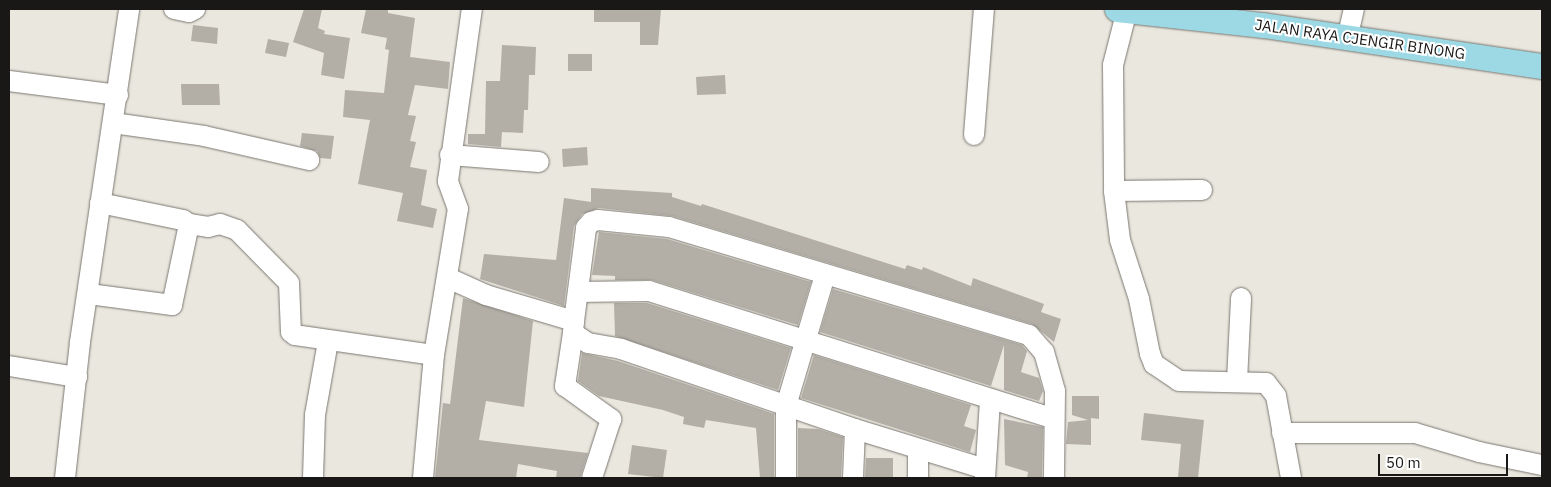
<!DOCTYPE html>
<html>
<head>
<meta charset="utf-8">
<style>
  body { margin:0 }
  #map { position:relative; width:1551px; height:487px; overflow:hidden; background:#eae7df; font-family:"IBM Plex Sans",sans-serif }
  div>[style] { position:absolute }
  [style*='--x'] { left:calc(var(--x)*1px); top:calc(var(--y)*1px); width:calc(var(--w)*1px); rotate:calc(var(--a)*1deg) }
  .building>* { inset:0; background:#b3afa7 }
  .roads { filter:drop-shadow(0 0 1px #7a7770) drop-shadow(0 0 1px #7a7770) }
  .minor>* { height:20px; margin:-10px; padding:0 10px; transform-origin:10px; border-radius:10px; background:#fff }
  .major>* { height:25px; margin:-12.5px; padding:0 12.5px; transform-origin:12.5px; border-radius:12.5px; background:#9cd9e4 }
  span { translate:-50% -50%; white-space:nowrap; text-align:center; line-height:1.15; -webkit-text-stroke:4px #fff; paint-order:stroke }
  .street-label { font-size:15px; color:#1a1816 }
  .frame { position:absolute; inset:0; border:10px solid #1a1816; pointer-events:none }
  .scale { position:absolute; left:1378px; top:454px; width:130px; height:22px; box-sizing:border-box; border:2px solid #1a1816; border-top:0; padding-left:6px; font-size:15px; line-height:18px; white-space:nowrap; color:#1a1816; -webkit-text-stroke:4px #fff; paint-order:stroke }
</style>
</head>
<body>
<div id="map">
  <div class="building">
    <div style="clip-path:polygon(304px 9px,322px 9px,318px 28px,325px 31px,324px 34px,350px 38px,344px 79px,321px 75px,324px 53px,293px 42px)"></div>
    <div style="clip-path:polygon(366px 9px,388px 9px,388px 13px,415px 18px,410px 57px,450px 62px,448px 89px,415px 85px,408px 115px,416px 116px,410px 141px,416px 142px,410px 167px,427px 170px,421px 205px,437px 209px,433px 228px,397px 221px,403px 193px,358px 184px,370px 120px,343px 117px,345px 90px,384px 93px,389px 50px,385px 49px,387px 38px,361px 33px)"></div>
    <div style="clip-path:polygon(594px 9px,661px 9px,658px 45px,640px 45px,640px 22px,594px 22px)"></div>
    <div style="clip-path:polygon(193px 25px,218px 28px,217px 44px,191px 41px)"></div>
    <div style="clip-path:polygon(268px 39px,289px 43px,286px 57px,265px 53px)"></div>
    <div style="clip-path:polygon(502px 45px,536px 47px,535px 75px,529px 75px,528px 110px,524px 110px,523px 133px,502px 132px,501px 147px,468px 144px,468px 134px,485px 134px,486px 81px,500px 81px)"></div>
    <div style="clip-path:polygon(568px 54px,592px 54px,592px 71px,568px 71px)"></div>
    <div style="clip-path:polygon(725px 75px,726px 94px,697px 95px,696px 77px)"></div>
    <div style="clip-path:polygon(181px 84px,219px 84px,220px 105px,182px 105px)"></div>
    <div style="clip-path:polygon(302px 133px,334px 136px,331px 159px,320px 158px,317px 151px,300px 146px)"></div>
    <div style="clip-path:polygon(587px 147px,588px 165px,563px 167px,562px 149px)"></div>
    <div style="clip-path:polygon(591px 188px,672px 193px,672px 197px,701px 206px,702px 204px,905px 269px,907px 265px,922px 270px,923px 267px,971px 286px,973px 278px,1044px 304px,1041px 312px,1061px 319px,1054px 342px,1032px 324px,672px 216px,599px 208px,582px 214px,574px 226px,564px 306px,480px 279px,484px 254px,556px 260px,564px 198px,591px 202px)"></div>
    <div style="clip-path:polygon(599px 232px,667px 239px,811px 282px,798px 325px,652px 280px,615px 280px,615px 276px,592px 275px)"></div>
    <div style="clip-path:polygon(833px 289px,1022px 345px,1027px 351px,1021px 372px,1039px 378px,1043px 391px,1039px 401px,1004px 390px,1004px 345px,991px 386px,820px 332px)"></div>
    <div style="clip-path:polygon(463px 298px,533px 321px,524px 407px,486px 401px,479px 440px,588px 453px,580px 478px,556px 478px,557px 471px,518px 464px,516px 478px,435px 478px,443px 403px,450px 404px)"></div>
    <div style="clip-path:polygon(614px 303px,647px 303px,791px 348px,778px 390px,615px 336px)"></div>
    <div style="clip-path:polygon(582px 353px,618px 361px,774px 414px,774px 478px,760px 478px,756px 428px,706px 420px,704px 428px,683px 424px,684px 417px,663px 410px,599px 396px,578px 381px)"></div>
    <div style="clip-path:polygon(814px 355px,971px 405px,964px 426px,976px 430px,970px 452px,801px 398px)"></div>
    <div style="clip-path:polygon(1072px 396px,1099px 396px,1099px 419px,1091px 418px,1091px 445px,1066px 444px,1068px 422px,1088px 420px,1072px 415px)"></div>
    <div style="clip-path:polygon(1144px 413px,1204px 420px,1198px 478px,1178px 477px,1181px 444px,1141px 440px)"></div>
    <div style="clip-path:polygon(1004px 419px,1043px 427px,1042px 478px,1027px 478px,1028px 472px,1005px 465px)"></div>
    <div style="clip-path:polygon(798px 428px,818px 429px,843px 437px,841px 478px,798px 478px)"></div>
    <div style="clip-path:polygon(632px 445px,667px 450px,663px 478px,628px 474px)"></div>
    <div style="clip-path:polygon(866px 458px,893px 458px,893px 478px,865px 478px)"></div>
  </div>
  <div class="roads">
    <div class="minor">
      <div style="--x:174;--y:9;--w:15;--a:11"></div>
      <div style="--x:189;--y:12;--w:7;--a:-27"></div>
      <div style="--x:1127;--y:10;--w:57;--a:104.3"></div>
      <div style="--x:1113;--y:65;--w:126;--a:89.5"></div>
      <div style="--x:1114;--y:191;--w:49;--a:83"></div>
      <div style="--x:1120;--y:240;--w:62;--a:72.1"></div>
      <div style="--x:1139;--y:299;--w:56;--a:78.7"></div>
      <div style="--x:1150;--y:354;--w:11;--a:68"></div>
      <div style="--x:1154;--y:364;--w:30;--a:34"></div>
      <div style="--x:1179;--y:381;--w:87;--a:1.3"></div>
      <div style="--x:1266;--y:383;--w:16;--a:52"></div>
      <div style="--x:1276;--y:396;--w:83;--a:79.6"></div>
      <div style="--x:1347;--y:39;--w:31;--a:-77"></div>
      <div style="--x:9;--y:81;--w:110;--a:7.3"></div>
      <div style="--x:113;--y:123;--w:92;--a:8.1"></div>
      <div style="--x:204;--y:136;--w:108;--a:12.9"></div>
      <div style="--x:974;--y:135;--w:126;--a:-85.5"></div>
      <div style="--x:450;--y:155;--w:89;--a:4.5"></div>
      <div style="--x:1114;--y:191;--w:88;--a:-0.7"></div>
      <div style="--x:100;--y:203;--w:85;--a:11.6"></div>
      <div style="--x:183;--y:220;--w:7;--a:34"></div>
      <div style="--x:189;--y:224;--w:19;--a:9"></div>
      <div style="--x:208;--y:227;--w:12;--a:-14"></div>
      <div style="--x:220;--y:224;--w:18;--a:19"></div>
      <div style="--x:237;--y:230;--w:74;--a:45.5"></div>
      <div style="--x:289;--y:283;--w:49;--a:87.7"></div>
      <div style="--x:291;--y:332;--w:5;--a:37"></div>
      <div style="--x:295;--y:335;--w:140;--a:8.2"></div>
      <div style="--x:448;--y:278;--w:42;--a:24.1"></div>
      <div style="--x:486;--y:295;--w:92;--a:16.5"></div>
      <div style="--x:574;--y:321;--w:12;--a:95"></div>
      <div style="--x:573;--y:333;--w:18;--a:34"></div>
      <div style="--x:588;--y:343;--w:34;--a:10"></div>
      <div style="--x:621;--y:349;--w:247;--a:18.9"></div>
      <div style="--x:855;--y:429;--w:136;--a:17.1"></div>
      <div style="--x:578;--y:292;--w:71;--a:-0.8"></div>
      <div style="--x:649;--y:291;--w:423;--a:17.5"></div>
      <div style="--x:89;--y:294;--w:84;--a:7.5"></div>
      <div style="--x:172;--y:305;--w:83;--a:-78.1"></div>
      <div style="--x:574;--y:321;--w:94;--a:-82.6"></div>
      <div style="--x:586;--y:228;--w:8;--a:-50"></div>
      <div style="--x:591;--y:222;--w:7;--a:-16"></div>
      <div style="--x:598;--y:220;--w:71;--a:5.6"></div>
      <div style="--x:669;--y:227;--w:376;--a:16.7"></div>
      <div style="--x:1029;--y:335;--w:23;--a:49"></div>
      <div style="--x:1044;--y:352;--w:41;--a:74.2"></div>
      <div style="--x:1055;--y:391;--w:87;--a:90.7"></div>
      <div style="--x:573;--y:333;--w:54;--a:98.6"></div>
      <div style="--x:565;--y:386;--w:57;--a:35.7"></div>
      <div style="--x:611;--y:419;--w:62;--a:107.9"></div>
      <div style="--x:9;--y:366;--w:69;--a:9.2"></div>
      <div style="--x:1237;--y:381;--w:83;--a:-87.2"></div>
      <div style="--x:1282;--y:433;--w:133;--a:0"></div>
      <div style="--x:1415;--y:433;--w:67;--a:16.5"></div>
      <div style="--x:1479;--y:452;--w:64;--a:11.7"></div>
      <div style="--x:918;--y:449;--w:29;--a:90"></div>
      <div style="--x:65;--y:478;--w:137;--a:-83.7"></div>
      <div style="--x:80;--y:342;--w:337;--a:-81.6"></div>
      <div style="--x:313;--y:478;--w:63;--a:-88.2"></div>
      <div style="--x:315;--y:415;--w:75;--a:-80"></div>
      <div style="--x:423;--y:478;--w:123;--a:-84.9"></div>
      <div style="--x:434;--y:355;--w:148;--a:-80.7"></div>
      <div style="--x:458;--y:209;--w:30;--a:-110"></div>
      <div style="--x:448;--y:181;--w:174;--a:-82.1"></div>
      <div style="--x:786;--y:478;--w:72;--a:-90"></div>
      <div style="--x:786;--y:406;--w:137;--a:-73.4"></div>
      <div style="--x:853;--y:478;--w:49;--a:-87.7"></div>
      <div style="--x:985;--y:478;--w:78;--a:-86.3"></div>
    </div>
    <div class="major">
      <div style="--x:1117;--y:9;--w:147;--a:6.3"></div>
      <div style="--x:1263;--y:25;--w:282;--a:8.4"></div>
    </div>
  </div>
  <div class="street-label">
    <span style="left:1360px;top:39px;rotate:8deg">JALAN RAYA CJENGIR BINONG</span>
  </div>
  <div class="frame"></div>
  <div class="scale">50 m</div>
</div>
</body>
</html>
